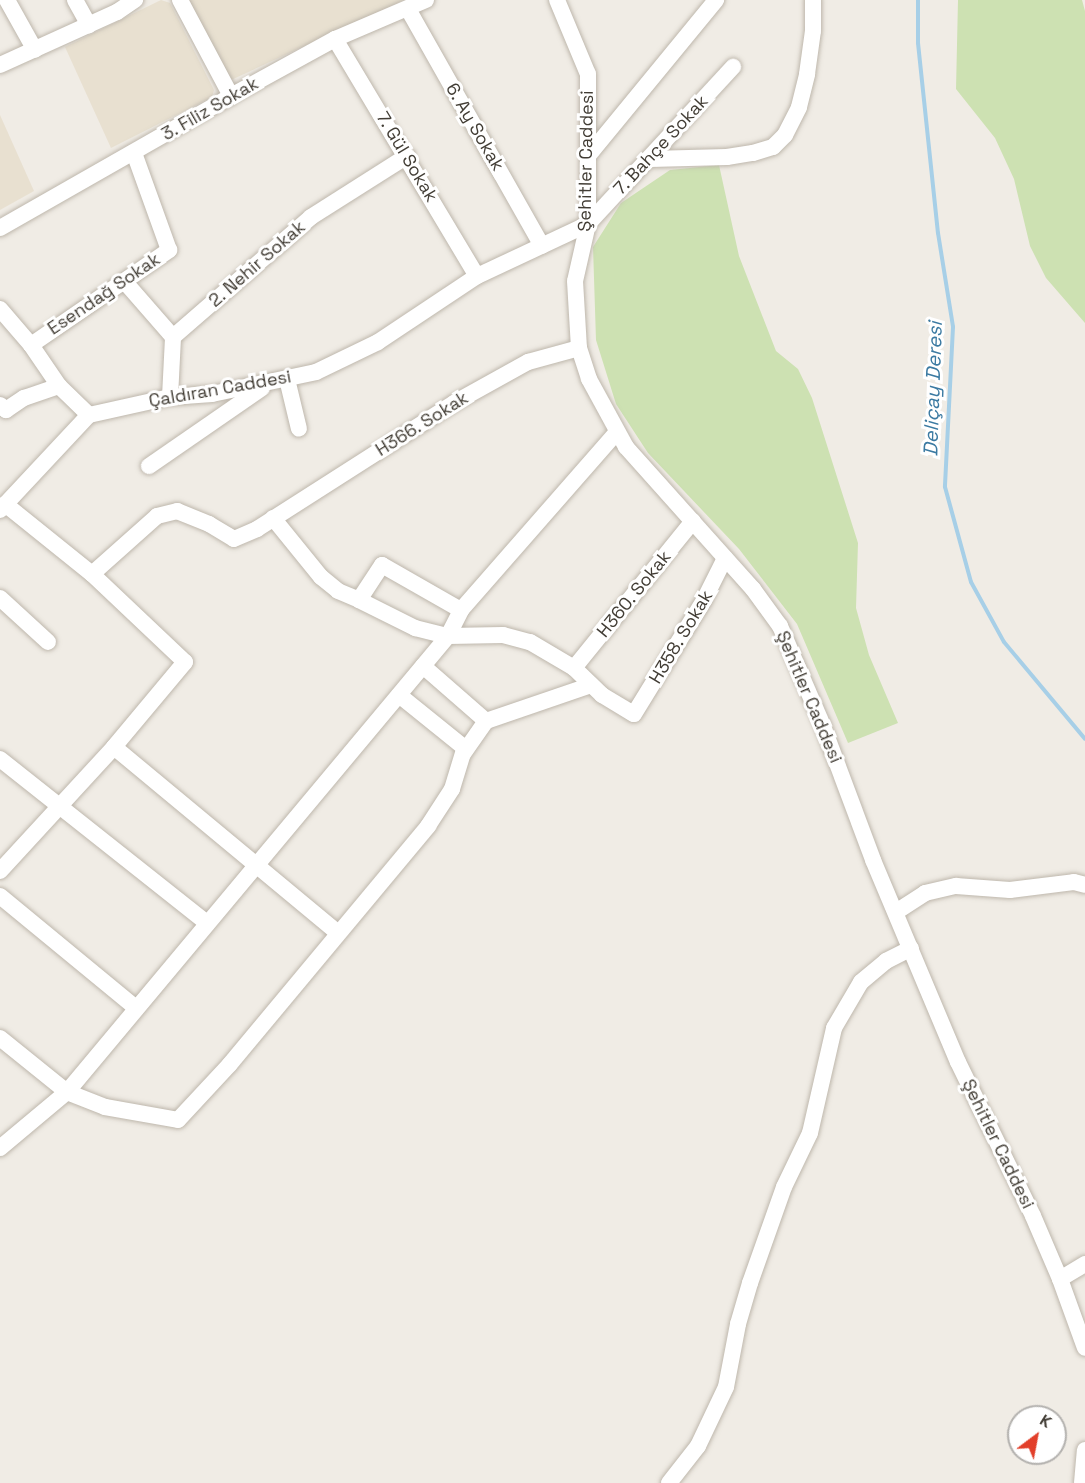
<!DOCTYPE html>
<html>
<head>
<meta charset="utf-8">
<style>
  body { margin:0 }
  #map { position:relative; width:1085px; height:1483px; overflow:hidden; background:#f0ece5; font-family:"Space Grotesk",sans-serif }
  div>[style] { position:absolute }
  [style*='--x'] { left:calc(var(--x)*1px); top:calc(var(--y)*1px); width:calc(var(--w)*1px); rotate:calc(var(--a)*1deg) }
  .education>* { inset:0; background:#e8e0d0 }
  .green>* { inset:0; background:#cde1b2 }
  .stream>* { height:4px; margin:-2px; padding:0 2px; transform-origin:2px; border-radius:2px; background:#a7cfe7 }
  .roads { filter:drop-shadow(0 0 2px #beb7ac) drop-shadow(0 0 2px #beb7ac) }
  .minor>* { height:16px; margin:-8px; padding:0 8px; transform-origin:8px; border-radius:8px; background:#fff }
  span { translate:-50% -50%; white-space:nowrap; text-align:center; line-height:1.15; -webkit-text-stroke:6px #fff; paint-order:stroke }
  .street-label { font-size:18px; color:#423d35 }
  .water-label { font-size:20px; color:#3b7aa2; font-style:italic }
  .north { position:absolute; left:1007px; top:1405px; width:60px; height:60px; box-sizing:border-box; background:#fff; border:2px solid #b3b1ae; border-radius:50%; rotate:32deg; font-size:16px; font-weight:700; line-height:24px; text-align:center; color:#423d35 }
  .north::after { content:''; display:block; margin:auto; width:21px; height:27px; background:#e23f2a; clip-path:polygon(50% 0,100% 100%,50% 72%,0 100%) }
</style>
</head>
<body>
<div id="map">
  <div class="education">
    <div style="clip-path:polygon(161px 0,170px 3px,214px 90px,212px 97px,111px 148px,65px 47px)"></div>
    <div style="clip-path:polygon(189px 0,404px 0,231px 80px)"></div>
    <div style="clip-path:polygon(0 115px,34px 191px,0 210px)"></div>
  </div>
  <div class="green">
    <div style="clip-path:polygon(958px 0,1082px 0,1085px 11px,1085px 323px,1046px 278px,1030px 246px,1014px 179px,995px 138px,956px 89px)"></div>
    <div style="clip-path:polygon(719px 165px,739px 256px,776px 351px,798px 369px,812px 398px,858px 543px,856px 608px,869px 655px,898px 723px,848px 743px,797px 624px,739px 549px,648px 453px,616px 404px,596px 340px,593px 247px,621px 203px,670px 170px)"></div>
  </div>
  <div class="stream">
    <div style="--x:918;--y:0;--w:43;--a:90"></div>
    <div style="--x:918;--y:43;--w:191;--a:84"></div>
    <div style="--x:938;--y:233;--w:95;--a:80.9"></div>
    <div style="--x:953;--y:327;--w:160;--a:92.9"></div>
    <div style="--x:945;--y:487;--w:98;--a:74.7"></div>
    <div style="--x:971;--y:582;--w:68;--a:61.2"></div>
    <div style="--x:1004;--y:642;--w:126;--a:50.1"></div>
  </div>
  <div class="roads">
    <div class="minor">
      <div style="--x:7;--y:0;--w:57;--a:60.8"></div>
      <div style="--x:75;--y:0;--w:29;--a:61"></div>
      <div style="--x:180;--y:0;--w:109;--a:62"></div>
      <div style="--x:557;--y:0;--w:80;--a:67.3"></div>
      <div style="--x:588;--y:74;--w:150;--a:90"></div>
      <div style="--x:588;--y:224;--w:58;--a:102.8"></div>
      <div style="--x:575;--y:281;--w:67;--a:86.6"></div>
      <div style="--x:579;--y:348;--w:33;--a:72"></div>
      <div style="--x:589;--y:379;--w:77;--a:61.4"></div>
      <div style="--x:626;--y:447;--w:191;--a:48.2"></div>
      <div style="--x:753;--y:589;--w:46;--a:53.9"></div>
      <div style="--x:780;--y:626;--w:109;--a:66.7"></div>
      <div style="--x:823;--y:726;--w:143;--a:69.5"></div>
      <div style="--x:873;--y:860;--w:219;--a:67.2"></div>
      <div style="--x:958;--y:1062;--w:171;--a:64"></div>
      <div style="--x:1033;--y:1216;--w:69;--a:66.8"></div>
      <div style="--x:1060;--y:1279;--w:73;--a:70.1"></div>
      <div style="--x:408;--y:9;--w:272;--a:60.5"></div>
      <div style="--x:335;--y:39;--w:276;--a:59.1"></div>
      <div style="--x:0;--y:65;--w:128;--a:-24.4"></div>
      <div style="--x:117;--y:12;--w:22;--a:-34"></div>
      <div style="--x:588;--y:156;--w:202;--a:-50.6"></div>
      <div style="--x:650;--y:159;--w:77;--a:-1.5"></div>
      <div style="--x:727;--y:157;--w:26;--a:-9"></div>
      <div style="--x:753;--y:153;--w:21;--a:-17"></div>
      <div style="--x:773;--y:147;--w:17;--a:-45"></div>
      <div style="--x:785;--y:135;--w:31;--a:-63"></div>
      <div style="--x:799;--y:107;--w:34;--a:-76"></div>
      <div style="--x:807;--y:74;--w:43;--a:-82.1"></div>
      <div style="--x:813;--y:31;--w:31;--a:-90"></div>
      <div style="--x:0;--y:228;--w:266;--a:-29.7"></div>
      <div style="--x:231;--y:96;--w:119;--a:-28.7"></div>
      <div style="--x:335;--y:39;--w:99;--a:-23.2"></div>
      <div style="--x:125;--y:282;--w:73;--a:48.9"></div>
      <div style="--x:173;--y:337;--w:183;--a:-41"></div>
      <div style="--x:311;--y:217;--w:114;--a:-32.4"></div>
      <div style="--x:0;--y:309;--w:48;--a:49.3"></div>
      <div style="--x:287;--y:379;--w:51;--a:76.5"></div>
      <div style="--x:170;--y:397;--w:60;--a:-87.1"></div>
      <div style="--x:0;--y:405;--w:8;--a:40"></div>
      <div style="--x:6;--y:410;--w:22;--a:-34"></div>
      <div style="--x:24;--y:398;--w:37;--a:-19"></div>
      <div style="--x:89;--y:415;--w:42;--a:-136"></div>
      <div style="--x:59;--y:386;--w:50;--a:-124.3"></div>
      <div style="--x:31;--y:345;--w:168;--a:-34.5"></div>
      <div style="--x:169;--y:250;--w:103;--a:-109.8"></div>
      <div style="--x:149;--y:466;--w:137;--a:-34.6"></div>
      <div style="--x:5;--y:504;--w:112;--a:38.8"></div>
      <div style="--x:92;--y:574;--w:128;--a:43.4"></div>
      <div style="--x:185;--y:662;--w:111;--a:129.9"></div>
      <div style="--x:114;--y:747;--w:290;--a:39.7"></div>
      <div style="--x:0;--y:510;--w:130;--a:-46.9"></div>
      <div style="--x:89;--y:415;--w:83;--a:-12.5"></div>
      <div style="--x:170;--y:397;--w:42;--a:-4.1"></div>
      <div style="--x:212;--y:394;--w:106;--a:-11.9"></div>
      <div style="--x:316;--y:372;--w:69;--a:-25.8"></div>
      <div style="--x:378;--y:342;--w:119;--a:-33.7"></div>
      <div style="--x:477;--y:276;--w:123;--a:-25.1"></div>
      <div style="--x:588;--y:224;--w:214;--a:-47.3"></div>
      <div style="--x:273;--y:518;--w:76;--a:50.9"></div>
      <div style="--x:321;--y:577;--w:22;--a:39"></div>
      <div style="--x:338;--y:591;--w:23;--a:23"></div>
      <div style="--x:359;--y:600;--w:42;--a:-56.7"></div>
      <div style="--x:382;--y:565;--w:91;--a:29.7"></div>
      <div style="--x:461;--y:610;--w:237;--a:-48.8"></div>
      <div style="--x:92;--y:574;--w:87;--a:-41.7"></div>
      <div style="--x:157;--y:516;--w:21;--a:-14"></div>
      <div style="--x:177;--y:511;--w:35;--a:22"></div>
      <div style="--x:209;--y:524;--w:29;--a:31"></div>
      <div style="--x:234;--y:539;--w:25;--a:-23"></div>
      <div style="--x:257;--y:529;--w:234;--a:-32.6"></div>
      <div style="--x:454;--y:403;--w:85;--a:-29"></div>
      <div style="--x:528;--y:362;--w:53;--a:-15.4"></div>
      <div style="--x:0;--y:598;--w:65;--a:42.5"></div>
      <div style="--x:359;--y:600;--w:63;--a:26.6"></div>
      <div style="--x:415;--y:628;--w:34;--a:14"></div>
      <div style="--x:448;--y:636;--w:55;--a:-1"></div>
      <div style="--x:503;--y:635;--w:28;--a:15"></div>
      <div style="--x:530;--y:642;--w:51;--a:30.6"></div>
      <div style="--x:574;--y:668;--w:39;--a:44"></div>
      <div style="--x:602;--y:695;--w:37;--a:31"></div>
      <div style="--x:634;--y:714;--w:134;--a:-58.4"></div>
      <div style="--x:704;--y:600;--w:47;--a:-63.4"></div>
      <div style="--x:423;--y:666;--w:84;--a:41.1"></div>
      <div style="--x:574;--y:668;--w:189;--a:-51"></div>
      <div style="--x:399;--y:695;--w:86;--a:38.9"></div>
      <div style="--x:0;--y:759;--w:264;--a:38.4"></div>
      <div style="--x:0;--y:871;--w:168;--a:-47.4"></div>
      <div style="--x:0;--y:896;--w:176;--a:39.5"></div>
      <div style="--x:896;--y:912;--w:35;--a:-33"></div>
      <div style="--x:925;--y:893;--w:32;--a:-13"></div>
      <div style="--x:956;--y:886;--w:54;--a:4.2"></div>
      <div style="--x:1010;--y:890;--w:64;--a:-7.1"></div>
      <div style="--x:1074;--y:882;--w:11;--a:15"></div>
      <div style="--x:0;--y:1038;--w:86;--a:38.9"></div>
      <div style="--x:67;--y:1092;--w:41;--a:21.5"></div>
      <div style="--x:105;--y:1107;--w:74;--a:10.1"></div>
      <div style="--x:178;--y:1120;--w:76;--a:-47.1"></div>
      <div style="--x:230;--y:1064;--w:310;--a:-50.2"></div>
      <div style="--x:428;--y:826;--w:44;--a:-57"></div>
      <div style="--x:452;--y:789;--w:37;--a:-73"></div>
      <div style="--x:463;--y:754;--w:40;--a:-55.1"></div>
      <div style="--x:486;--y:721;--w:111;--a:-18.9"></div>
      <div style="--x:0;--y:1148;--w:87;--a:-39.9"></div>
      <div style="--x:67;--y:1092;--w:594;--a:-50.12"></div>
      <div style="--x:448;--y:636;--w:29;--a:-63"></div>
      <div style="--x:1060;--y:1279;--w:29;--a:-31"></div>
      <div style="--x:669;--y:1483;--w:47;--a:-51.9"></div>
      <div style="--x:698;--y:1446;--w:65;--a:-64.6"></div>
      <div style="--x:726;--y:1387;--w:64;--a:-79.2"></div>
      <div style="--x:738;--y:1324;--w:43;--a:-73.7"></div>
      <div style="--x:750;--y:1283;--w:102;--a:-70.5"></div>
      <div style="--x:784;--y:1187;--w:60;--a:-64.3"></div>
      <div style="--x:810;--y:1133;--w:108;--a:-77.1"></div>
      <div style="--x:834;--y:1028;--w:53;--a:-59.6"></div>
      <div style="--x:861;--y:982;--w:33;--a:-40"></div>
      <div style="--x:886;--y:961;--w:28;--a:-27"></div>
      <div style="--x:1082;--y:1483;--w:33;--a:-85"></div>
    </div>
  </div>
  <div class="street-label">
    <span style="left:210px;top:109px;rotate:-30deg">3. Filiz Sokak</span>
    <span style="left:475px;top:127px;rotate:60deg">6. Ay Sokak</span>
    <span style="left:661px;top:145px;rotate:-47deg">7. Bahçe Sokak</span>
    <span style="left:407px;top:157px;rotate:59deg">7. Gül Sokak</span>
    <span style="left:586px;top:161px;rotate:-89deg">Şehitler Caddesi</span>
    <span style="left:257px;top:264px;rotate:-41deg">2. Nehir Sokak</span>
    <span style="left:104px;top:294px;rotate:-34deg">Esendağ Sokak</span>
    <span style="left:220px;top:389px;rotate:-10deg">Çaldıran Caddesi</span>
    <span style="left:422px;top:424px;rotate:-32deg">H366. Sokak</span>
    <span style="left:634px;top:594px;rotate:-51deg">H360. Sokak</span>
    <span style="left:681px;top:637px;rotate:-59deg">H358. Sokak</span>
    <span style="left:809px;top:697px;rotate:67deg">Şehitler Caddesi</span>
    <span style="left:998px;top:1144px;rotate:64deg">Şehitler Caddesi</span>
  </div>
  <div class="water-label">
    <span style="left:933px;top:389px;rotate:-88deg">Deliçay Deresi</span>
  </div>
  <div class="north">K</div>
</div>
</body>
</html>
